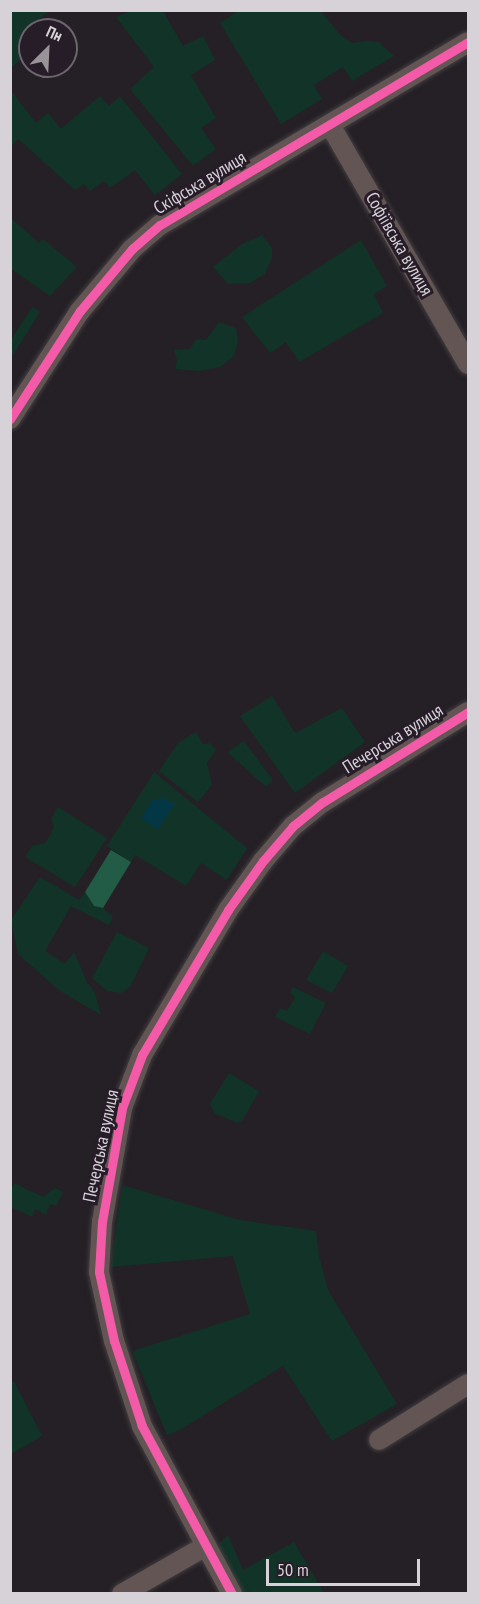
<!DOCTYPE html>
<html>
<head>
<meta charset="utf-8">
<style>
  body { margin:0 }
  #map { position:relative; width:479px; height:1604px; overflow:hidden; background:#252025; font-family:"PT Sans Narrow",sans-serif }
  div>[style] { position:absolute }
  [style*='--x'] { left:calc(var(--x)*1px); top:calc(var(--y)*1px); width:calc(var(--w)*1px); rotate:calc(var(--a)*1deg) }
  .green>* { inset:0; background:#123327 }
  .forest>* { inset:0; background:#225b46 }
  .water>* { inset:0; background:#043746 }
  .roads { filter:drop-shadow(0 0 2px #413d41) drop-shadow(0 0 2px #413d41) }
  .street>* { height:20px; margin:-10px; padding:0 10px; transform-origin:10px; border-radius:10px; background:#645555 }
  .cycleway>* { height:9px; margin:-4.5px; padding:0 4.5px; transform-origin:4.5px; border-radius:4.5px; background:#f35aa7 }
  span { translate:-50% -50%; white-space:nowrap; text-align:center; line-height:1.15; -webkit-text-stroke:6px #261d28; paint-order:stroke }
  .street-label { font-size:18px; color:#d7d1d8 }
  .frame { position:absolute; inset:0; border:12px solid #d7d1d8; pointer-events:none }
  .north { position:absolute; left:18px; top:18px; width:60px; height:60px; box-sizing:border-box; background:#261d28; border:2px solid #6d656e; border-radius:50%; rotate:24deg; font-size:16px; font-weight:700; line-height:24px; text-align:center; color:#d7d1d8 }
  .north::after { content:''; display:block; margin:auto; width:21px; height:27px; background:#999399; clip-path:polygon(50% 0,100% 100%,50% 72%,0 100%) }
  .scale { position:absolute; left:266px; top:1559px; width:154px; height:27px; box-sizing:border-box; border:3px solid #d7d1d8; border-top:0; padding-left:8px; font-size:18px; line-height:21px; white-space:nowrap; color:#d7d1d8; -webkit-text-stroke:4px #261d28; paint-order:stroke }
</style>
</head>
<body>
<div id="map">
  <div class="green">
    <div style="clip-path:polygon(11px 10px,49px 11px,31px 26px,34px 30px,30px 30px,30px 51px,11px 68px)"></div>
    <div style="clip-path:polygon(134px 10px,163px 11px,183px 46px,203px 36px,215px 60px,191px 75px,216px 118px,201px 128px,216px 149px,193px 166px,130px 89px,154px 67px,116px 17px)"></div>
    <div style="clip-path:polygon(238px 11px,321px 11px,341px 36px,352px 43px,366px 41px,379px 42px,394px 56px,352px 81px,343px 67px,314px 85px,322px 99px,281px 124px,220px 23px)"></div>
    <div style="clip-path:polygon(12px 92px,36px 123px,48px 113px,61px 129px,100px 96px,109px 106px,120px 96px,182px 174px,155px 195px,135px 170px,110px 188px,104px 181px,90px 191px,84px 184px,75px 190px,18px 139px,11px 147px)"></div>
    <div style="clip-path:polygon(11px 218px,39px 243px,43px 239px,77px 267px,50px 296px,11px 269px)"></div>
    <div style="clip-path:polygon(262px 235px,272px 248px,272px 258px,265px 274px,250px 283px,228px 284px,213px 267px,242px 244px)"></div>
    <div style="clip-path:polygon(361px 240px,387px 286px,374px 294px,383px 313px,299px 362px,286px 342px,270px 353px,242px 317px)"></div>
    <div style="clip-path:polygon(32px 307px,40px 312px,11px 358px,11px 340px)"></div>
    <div style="clip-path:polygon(219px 322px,236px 328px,238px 342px,233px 357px,220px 367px,199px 371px,175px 369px,177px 359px,174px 350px,190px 349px,196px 339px,206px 340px)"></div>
    <div style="clip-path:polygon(272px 696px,295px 733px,342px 708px,365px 742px,295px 793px,240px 716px)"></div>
    <div style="clip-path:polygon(196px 732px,203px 744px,210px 743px,216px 750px,207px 763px,212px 785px,198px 802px,159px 771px,178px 743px)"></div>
    <div style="clip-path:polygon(244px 741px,273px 780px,266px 787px,227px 752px)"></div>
    <div style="clip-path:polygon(154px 772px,247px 848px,227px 880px,201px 863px,186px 886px,135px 855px,131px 862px,107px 846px)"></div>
    <div style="clip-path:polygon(58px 807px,107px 838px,75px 887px,25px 857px,32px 846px,45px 843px,51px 834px,54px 826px,51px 819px)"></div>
    <div style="clip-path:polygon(40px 877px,79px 900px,85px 892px,94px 906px,103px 908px,113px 917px,109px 925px,71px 906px,45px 951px,65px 964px,74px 952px,87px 982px,95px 993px,101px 1015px,60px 991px,18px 954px,11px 920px)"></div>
    <div style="clip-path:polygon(117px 932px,149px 948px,130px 987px,121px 993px,107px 991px,92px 978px)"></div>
    <div style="clip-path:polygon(323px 951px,348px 966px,332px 993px,306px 980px)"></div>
    <div style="clip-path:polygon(293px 987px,326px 1003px,310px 1034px,275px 1017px,280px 1008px,287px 1011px,295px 997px,290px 993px)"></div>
    <div style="clip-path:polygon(229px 1073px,259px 1091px,243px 1120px,238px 1123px,214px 1113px,210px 1104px)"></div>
    <div style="clip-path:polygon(14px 1183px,43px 1197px,55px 1188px,63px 1192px,56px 1206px,50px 1204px,46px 1215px,35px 1209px,32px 1217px,11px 1207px,11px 1190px)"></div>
    <div style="clip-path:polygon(122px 1185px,240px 1220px,316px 1231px,319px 1256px,328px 1290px,397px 1404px,332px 1441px,283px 1366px,180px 1430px,167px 1435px,132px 1351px,250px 1314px,233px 1256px,111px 1267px)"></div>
    <div style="clip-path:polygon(14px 1381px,42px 1436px,11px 1454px,11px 1383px)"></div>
    <div style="clip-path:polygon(228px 1535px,243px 1570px,294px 1542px,324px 1593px,240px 1593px,218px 1553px,220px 1543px)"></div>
  </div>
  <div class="forest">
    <div style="clip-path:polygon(111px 850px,131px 862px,103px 908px,94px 906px,85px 892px)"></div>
  </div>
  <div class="water">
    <div style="clip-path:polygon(163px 798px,175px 804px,158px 829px,141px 819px,152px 800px)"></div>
  </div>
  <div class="roads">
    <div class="street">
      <div style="--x:330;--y:125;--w:276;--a:60"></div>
      <div style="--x:10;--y:419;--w:129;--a:-57.1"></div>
      <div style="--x:80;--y:311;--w:81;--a:-50"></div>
      <div style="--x:132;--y:249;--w:37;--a:-41"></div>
      <div style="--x:160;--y:225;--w:358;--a:-30.7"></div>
      <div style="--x:379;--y:1440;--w:105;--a:-32.2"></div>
      <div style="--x:122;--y:1594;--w:95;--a:-29.8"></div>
      <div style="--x:232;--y:1594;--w:191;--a:-118.2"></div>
      <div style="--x:142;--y:1426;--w:89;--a:-108.2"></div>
      <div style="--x:114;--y:1341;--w:71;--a:-102.3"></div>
      <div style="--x:99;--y:1272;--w:50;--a:-86.6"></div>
      <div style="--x:102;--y:1222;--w:116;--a:-80"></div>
      <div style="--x:122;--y:1108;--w:57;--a:-69.3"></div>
      <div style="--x:142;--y:1055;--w:169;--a:-59.3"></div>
      <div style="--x:228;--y:910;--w:60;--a:-54.5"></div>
      <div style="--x:263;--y:861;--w:46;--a:-49.4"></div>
      <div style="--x:293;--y:826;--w:38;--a:-39"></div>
      <div style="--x:323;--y:802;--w:171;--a:-31.8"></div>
    </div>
  </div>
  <div class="cycleway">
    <div style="--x:10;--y:419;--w:129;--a:-57.1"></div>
    <div style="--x:80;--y:311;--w:81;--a:-50"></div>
    <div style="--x:132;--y:249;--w:37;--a:-41"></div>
    <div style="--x:160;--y:225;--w:358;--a:-30.7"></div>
    <div style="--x:232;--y:1594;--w:191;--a:-118.2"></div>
    <div style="--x:142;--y:1426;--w:89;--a:-108.2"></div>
    <div style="--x:114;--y:1341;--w:71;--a:-102.3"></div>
    <div style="--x:99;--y:1272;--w:50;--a:-86.6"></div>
    <div style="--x:102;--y:1222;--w:116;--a:-80"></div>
    <div style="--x:122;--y:1108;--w:57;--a:-69.3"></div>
    <div style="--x:142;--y:1055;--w:169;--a:-59.3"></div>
    <div style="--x:228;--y:910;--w:60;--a:-54.5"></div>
    <div style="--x:263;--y:861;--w:46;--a:-49.4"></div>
    <div style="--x:293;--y:826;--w:38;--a:-39"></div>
    <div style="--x:323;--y:802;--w:171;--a:-31.8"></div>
  </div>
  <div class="street-label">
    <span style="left:200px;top:183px;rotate:-31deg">Скіфська вулиця</span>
    <span style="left:399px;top:244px;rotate:60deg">Софіївська вулиця</span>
    <span style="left:393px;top:739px;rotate:-32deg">Печерська вулиця</span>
    <span style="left:101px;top:1146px;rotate:-78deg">Печерська вулиця</span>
  </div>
  <div class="frame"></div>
  <div class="north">Пн</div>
  <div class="scale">50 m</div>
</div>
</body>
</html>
